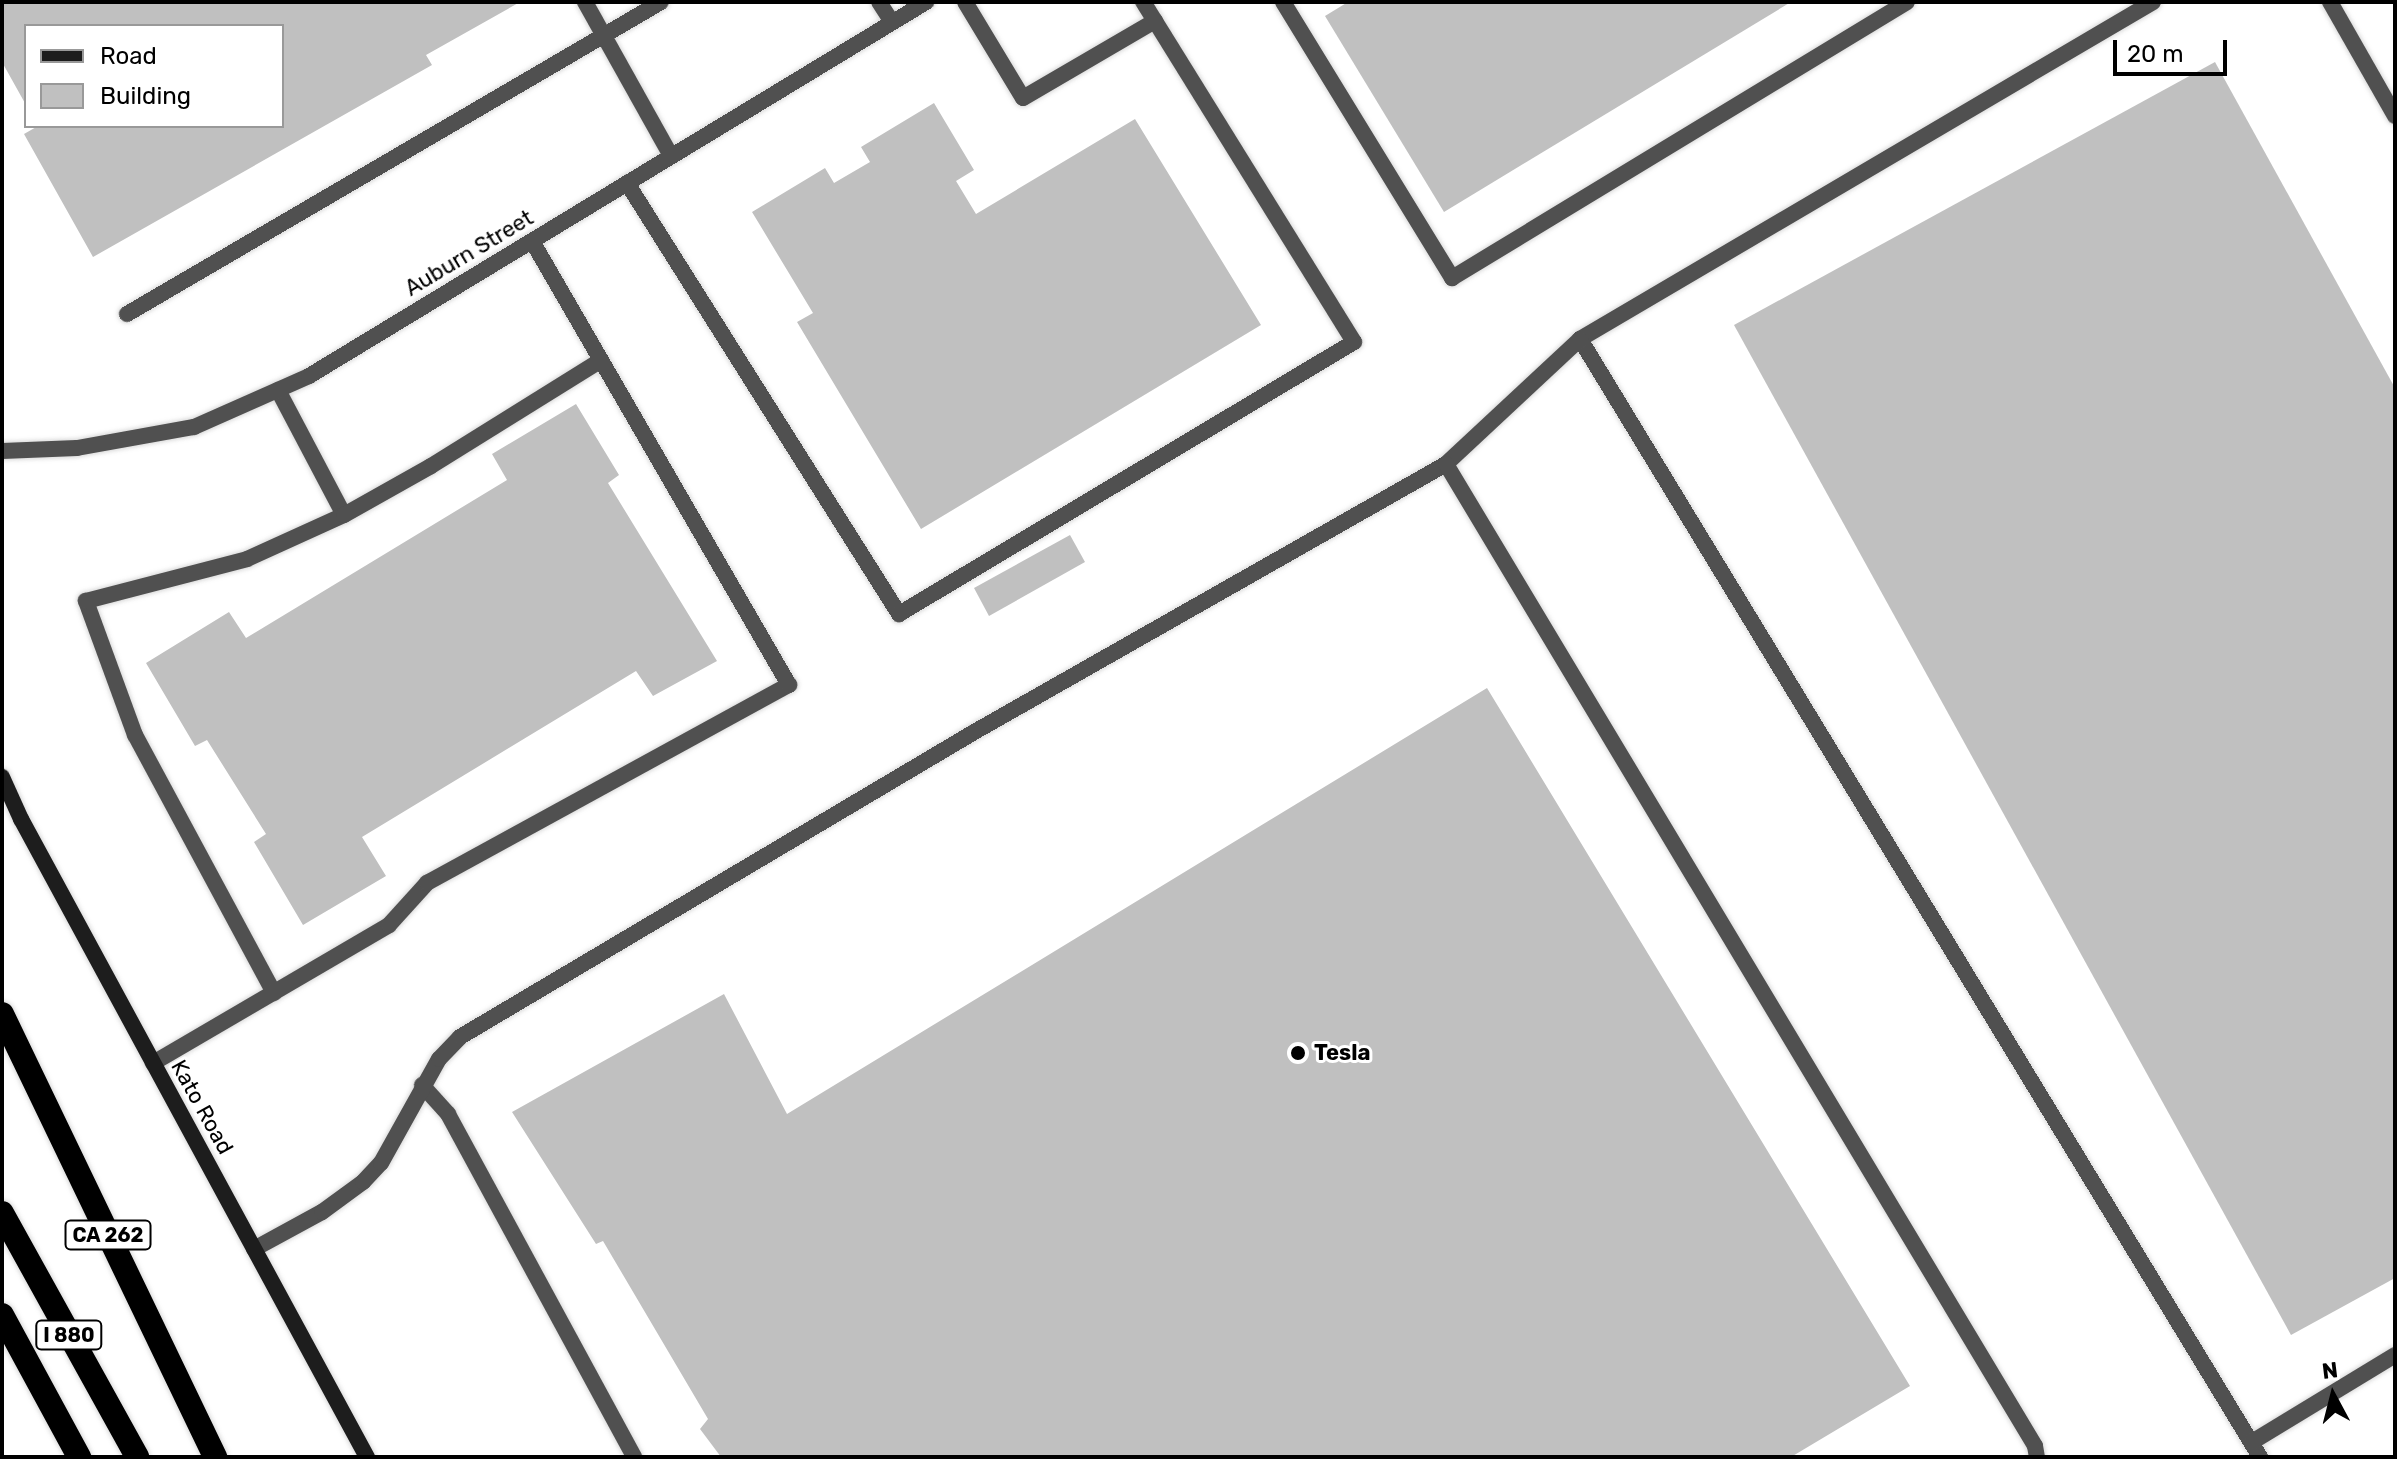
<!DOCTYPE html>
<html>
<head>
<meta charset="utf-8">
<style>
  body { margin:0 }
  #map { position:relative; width:2397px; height:1459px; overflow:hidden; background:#fff; font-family:Rubik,sans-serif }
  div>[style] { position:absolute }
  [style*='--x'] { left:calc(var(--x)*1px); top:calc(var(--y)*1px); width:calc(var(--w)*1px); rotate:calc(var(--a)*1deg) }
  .building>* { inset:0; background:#c0c0c0 }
  .roads { filter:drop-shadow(0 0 2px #dbdbdb) drop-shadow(0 0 2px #dbdbdb) }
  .lane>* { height:16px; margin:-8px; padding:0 8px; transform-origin:8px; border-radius:8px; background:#505050 }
  .street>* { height:16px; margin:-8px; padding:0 8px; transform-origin:8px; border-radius:8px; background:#505050 }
  .secondary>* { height:16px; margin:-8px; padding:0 8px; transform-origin:8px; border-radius:8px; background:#1d1d1d }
  .highway>* { height:24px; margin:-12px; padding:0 12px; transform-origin:12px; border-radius:12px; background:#000 }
  .dots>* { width:22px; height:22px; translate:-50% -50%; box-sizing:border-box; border:4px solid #fff; border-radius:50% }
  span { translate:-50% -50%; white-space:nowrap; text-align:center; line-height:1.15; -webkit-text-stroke:6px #fff; paint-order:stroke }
  .shield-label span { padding:2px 6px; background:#fff; border:2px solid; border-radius:6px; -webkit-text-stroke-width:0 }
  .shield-label { font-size:20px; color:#000; font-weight:700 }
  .street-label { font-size:22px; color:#000 }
  .poi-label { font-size:22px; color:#000; font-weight:700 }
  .left { translate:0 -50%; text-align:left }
  .frame { position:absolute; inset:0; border:4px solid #000; pointer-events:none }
  .legend { position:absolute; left:24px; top:24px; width:260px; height:104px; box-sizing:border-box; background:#fff; border:2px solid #999; margin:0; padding:10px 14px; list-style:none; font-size:24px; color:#000 }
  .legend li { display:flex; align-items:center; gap:16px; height:40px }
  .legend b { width:40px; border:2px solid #999 }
  .north { position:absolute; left:2293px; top:1355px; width:80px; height:80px; -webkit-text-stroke:6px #fff; paint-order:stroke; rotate:353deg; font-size:22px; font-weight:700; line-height:32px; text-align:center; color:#000 }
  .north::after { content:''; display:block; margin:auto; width:28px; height:36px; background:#000; clip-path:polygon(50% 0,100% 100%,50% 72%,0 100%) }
  .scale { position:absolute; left:2113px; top:40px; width:114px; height:36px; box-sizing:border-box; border:4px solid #000; border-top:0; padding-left:10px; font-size:24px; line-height:28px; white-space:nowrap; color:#000; -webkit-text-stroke:6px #fff; paint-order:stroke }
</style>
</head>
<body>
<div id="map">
  <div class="building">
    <div style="clip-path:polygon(2px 2px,520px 2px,426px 55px,432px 65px,93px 257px,24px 134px,38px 126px,282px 126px,282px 26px,26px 26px,26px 105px,2px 62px)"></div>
    <div style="clip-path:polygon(1348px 2px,1791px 2px,1444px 212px,1325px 16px)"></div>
    <div style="clip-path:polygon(2215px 62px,2395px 388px,2395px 1278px,2291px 1335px,1734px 325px)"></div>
    <div style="clip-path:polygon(934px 103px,974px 170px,956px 181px,976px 214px,1135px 119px,1261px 325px,921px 529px,797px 322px,813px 313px,752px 212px,825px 168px,834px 183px,870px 162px,861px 147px)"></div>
    <div style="clip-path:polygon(576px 404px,619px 475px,608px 483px,717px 661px,653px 696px,636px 671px,362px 837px,386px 876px,303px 925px,254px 842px,266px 834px,207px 740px,195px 746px,146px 663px,229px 612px,246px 638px,507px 480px,492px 454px)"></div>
    <div style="clip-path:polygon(1070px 535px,1085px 562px,989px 616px,974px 588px)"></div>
    <div style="clip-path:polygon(1487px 688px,1910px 1386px,1791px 1457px,721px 1457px,700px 1429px,708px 1419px,603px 1241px,596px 1244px,512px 1112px,724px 994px,787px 1114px)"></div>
  </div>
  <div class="roads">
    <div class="lane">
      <div style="--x:585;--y:2;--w:176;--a:60.8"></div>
      <div style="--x:879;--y:2;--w:24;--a:57"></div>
      <div style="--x:965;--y:2;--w:112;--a:58.9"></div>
      <div style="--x:1023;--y:98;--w:153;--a:-30.3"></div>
      <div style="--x:1283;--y:2;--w:324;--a:58.5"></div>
      <div style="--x:1452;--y:278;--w:532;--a:-31.24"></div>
      <div style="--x:2153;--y:2;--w:665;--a:149.54"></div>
      <div style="--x:1580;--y:339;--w:1309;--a:58.69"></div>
      <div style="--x:2330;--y:2;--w:131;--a:60.3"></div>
      <div style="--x:627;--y:183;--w:510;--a:57.74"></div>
      <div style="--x:899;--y:614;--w:530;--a:-30.87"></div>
      <div style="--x:1354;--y:342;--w:400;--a:-121.8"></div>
      <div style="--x:127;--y:314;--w:618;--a:-30.3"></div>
      <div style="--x:278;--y:390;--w:141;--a:62.2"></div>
      <div style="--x:1446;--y:464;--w:183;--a:-43"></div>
      <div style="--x:274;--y:993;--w:293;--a:-118.3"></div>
      <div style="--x:135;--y:735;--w:143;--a:-110.1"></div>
      <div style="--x:86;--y:601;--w:166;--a:-14.6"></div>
      <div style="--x:247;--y:559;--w:107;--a:-24.4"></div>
      <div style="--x:344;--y:515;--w:100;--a:-29.4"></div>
      <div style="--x:431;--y:466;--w:200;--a:-31.9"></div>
      <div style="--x:153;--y:1063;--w:273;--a:-30.3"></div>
      <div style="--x:389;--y:925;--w:57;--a:-47.9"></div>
      <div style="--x:427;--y:883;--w:413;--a:-28.7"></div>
      <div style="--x:789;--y:685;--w:513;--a:-120.06"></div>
      <div style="--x:422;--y:1085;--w:39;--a:48"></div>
      <div style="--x:448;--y:1114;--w:390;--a:61.5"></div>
      <div style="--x:254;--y:1249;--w:77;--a:-28.6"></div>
      <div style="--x:322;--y:1212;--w:51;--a:-36.2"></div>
      <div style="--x:363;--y:1182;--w:26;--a:-47"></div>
      <div style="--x:381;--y:1163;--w:119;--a:-60.9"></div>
      <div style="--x:439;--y:1059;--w:30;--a:-46"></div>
      <div style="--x:460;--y:1037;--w:600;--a:-30.67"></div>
      <div style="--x:976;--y:731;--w:541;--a:-29.6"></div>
      <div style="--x:1446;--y:464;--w:1145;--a:59.04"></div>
      <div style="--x:2035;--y:1446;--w:11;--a:80"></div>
      <div style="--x:2252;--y:1442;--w:167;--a:-31.3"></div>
    </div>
    <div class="street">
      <div style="--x:2;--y:451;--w:75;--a:-2.3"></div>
      <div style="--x:77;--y:448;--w:119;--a:-10.2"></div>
      <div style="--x:194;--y:427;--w:126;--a:-23.9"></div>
      <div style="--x:309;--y:376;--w:722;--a:-31.22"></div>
    </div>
    <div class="secondary">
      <div style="--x:2;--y:777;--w:46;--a:65.7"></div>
      <div style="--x:21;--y:819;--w:726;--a:61.53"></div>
    </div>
    <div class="highway">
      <div style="--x:2;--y:1014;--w:492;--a:64.3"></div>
      <div style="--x:2;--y:1213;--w:279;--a:61"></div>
      <div style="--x:2;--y:1315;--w:162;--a:61.5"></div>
    </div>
  </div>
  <div class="dots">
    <div style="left:1298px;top:1053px;background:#000"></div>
  </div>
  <div class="shield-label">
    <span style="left:108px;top:1235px">CA 262</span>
    <span style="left:69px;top:1335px">I 880</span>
  </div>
  <div class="street-label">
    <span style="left:469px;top:253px;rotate:-31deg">Auburn Street</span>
    <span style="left:202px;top:1107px;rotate:61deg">Kato Road</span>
  </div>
  <div class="poi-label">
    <span class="left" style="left:1314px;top:1053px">Tesla</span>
  </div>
  <div class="frame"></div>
  <ul class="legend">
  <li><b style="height:10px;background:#1d1d1d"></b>Road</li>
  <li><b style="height:22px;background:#c0c0c0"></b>Building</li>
  </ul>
  <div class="north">N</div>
  <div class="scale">20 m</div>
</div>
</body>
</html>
